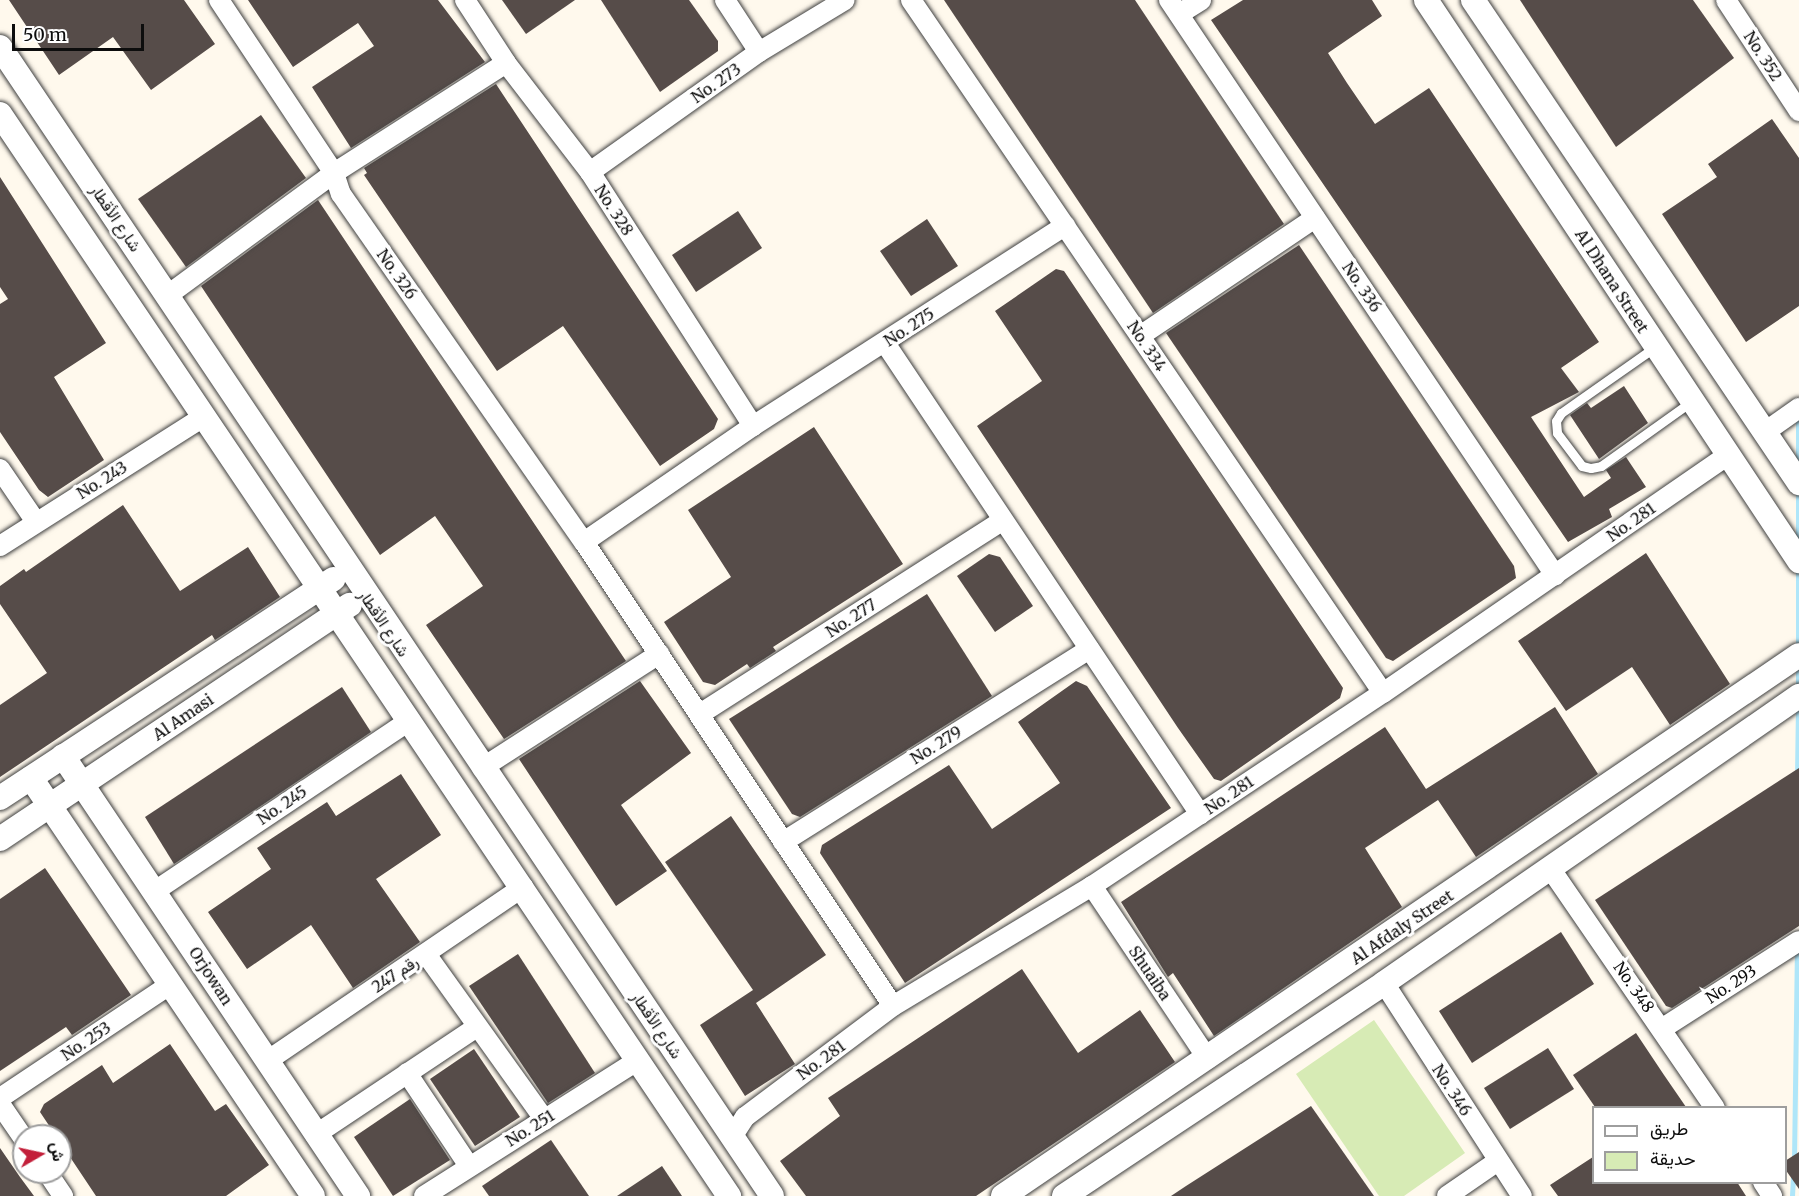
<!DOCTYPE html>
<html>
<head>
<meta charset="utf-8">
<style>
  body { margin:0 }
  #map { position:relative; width:1799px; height:1196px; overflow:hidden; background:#fff9ed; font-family:Merriweather,Vazirmatn,serif }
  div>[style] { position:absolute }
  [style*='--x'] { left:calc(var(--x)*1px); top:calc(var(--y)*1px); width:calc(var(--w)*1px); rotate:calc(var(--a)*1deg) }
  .green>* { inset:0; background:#d7ebb5 }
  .stream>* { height:5px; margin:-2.5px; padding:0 2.5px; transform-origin:2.5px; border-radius:2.5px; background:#afe6f9 }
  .building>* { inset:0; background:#564c49 }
  .roads { filter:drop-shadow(0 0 2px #404040) drop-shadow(0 0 2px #404040) }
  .service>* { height:9px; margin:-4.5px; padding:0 4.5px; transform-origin:4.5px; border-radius:4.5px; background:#fff }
  .minor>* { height:20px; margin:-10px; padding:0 10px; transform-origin:10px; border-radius:10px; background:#fff }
  .tertiary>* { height:24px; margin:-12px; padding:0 12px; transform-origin:12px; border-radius:12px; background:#fff }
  span { translate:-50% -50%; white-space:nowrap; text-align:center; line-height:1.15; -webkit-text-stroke:6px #fff; paint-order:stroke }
  .street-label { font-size:16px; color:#0d0d0d }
  .legend { position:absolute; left:1592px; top:1106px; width:195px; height:78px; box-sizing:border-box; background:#fff; border:2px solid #9e9e9e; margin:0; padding:8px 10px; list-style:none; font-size:18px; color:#0d0d0d }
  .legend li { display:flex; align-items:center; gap:12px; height:30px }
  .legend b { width:30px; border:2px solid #9e9e9e }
  .north { position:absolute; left:12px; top:1124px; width:60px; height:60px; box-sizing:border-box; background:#fff; border:2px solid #9e9e9e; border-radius:50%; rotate:81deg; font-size:16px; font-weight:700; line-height:24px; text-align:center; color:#0d0d0d }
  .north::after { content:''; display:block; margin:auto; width:21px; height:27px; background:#c31f3a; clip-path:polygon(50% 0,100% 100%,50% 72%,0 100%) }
  .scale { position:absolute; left:12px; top:24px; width:132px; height:27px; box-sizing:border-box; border:3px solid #0d0d0d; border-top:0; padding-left:8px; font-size:18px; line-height:21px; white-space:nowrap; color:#0d0d0d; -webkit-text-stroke:4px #fff; paint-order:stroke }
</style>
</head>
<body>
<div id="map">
  <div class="green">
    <div style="clip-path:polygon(1374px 1020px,1465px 1153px,1404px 1196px,1379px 1196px,1296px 1074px)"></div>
  </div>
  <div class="stream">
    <div style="--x:1798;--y:467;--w:51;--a:-90"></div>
    <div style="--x:1798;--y:488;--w:57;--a:90"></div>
    <div style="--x:1798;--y:650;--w:84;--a:-90"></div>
    <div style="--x:1798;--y:689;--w:24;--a:-90"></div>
    <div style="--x:1797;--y:776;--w:69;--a:-89.2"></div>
    <div style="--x:1794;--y:1160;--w:213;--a:-89.2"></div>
    <div style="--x:1792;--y:1196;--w:21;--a:-87"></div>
  </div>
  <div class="building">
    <div style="clip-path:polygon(9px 0,184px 0,215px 44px,151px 90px,113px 37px,59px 75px)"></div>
    <div style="clip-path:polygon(248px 0,438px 0,485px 62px,351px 148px,312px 87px,374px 46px,358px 23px,293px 67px)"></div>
    <div style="clip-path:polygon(502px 0,575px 0,526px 34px)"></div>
    <div style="clip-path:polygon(601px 0,689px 0,718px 41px,718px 51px,660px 92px)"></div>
    <div style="clip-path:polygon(944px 0,1135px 0,1284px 224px,1153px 313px)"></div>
    <div style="clip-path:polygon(1243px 0,1372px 0,1382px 16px,1328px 53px,1347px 83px,1375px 124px,1429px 88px,1599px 342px,1561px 368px,1579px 392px,1531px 417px,1584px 497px,1611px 478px,1606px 470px,1626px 457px,1646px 487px,1609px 509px,1612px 517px,1568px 542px,1211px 20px)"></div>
    <div style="clip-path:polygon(1520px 0,1693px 0,1734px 58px,1616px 147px)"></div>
    <div style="clip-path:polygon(496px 84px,718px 419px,714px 429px,660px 466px,563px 326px,497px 371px,364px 175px,367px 173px,364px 168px)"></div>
    <div style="clip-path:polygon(261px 115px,306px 178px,186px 267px,138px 199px)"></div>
    <div style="clip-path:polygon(1772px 119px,1799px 158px,1799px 306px,1746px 342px,1662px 214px,1717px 177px,1708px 164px)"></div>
    <div style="clip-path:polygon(0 177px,106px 343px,54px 377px,104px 460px,48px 497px,39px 490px,0 432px,0 304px,8px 299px,0 287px)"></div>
    <div style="clip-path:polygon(318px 200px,626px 661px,504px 739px,426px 625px,483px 586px,435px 516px,380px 555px,201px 286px)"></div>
    <div style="clip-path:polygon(738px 211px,762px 248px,696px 292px,672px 255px)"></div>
    <div style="clip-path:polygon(927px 219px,958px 266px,911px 296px,880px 251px)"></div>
    <div style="clip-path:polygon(1299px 245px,1514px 566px,1516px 578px,1393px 661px,1386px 658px,1166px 333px)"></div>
    <div style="clip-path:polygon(1056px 269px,1064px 271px,1343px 688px,1340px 698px,1221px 781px,1214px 779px,1178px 728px,977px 426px,1042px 381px,995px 311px)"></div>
    <div style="clip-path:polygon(1624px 386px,1648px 423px,1599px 459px,1570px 415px,1587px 403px,1591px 408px)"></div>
    <div style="clip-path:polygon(814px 427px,903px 564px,773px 647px,776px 651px,750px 668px,747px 664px,715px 685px,703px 682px,664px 622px,731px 577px,688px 510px)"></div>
    <div style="clip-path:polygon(123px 505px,180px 591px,248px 547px,280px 597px,215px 640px,212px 635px,0 777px,0 705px,47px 673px,0 604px,0 586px,24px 569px,26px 572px)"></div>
    <div style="clip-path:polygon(1646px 553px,1730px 684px,1670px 725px,1632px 667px,1566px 711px,1518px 641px)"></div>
    <div style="clip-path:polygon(989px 554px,1000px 557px,1033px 606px,995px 632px,957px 576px)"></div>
    <div style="clip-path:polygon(927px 594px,992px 696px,800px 817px,792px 814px,729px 719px)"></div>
    <div style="clip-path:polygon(640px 681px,691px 753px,621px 805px,667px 871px,616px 906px,519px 759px)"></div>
    <div style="clip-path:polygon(1076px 681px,1087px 686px,1171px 808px,905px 983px,820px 853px,822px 845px,949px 765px,992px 829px,1060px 783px,1018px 722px)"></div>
    <div style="clip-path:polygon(342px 687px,371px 732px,174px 864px,145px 817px)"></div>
    <div style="clip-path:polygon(1555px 707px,1598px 774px,1476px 857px,1438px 800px,1365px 848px,1402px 907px,1214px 1036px,1173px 973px,1168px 977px,1121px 902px,1385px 727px,1426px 789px)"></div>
    <div style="clip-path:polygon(1799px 768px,1799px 926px,1672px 1008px,1666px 1006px,1595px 900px)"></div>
    <div style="clip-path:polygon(401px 774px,441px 835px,376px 879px,420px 942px,353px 988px,311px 925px,247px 969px,208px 912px,271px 869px,257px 848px,327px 802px,336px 816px)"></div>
    <div style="clip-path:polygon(731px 816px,826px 955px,756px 1003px,795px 1064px,745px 1096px,700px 1025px,753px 990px,665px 862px)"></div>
    <div style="clip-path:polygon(45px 868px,131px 995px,72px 1035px,66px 1027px,0 1071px,0 899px)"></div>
    <div style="clip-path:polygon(1561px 932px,1594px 984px,1472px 1063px,1439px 1011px)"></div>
    <div style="clip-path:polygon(518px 954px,595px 1073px,548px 1103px,469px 986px)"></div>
    <div style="clip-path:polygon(1022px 969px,1078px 1053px,1140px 1010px,1175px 1062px,976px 1196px,806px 1196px,780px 1161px,840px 1116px,828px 1098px)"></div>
    <div style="clip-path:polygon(1636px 1033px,1664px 1075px,1686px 1107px,1595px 1107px,1573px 1075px)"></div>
    <div style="clip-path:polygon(170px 1044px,215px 1111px,226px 1104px,269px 1165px,226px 1196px,96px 1196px,40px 1112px,44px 1104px,102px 1065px,113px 1083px)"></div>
    <div style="clip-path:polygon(1548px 1048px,1574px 1089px,1510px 1129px,1484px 1088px)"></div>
    <div style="clip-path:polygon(474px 1049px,520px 1117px,475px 1146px,430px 1079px)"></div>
    <div style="clip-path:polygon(410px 1099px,450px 1160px,393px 1196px,354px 1137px)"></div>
    <div style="clip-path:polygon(1311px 1106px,1374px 1196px,1171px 1196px,1186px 1186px)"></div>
    <div style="clip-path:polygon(551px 1140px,589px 1196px,489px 1196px,482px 1186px)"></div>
    <div style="clip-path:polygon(0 1148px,20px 1177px,34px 1196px,0 1196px)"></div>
    <div style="clip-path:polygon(1799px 1152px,1799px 1189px,1785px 1169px,1785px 1161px)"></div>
    <div style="clip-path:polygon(1593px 1157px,1593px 1182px,1737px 1182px,1746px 1196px,1558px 1196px,1550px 1185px)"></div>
    <div style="clip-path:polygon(662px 1166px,682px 1196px,617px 1196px)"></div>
  </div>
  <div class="roads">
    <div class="service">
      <div style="--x:1655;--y:347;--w:115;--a:144.9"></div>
      <div style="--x:1561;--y:413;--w:9;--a:122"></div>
      <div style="--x:1556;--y:421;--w:12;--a:85"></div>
      <div style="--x:1557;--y:433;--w:41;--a:52.9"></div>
      <div style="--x:1582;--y:466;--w:9;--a:13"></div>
      <div style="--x:1591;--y:468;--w:10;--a:-11"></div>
      <div style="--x:1601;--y:466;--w:112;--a:-35.5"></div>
    </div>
    <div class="minor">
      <div style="--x:219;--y:0;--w:208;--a:56.4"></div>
      <div style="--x:334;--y:173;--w:22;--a:72"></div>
      <div style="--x:341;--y:194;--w:424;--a:55.1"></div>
      <div style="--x:584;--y:542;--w:557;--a:56.34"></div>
      <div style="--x:465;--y:0;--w:75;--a:56.9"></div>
      <div style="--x:506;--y:63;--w:138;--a:52.4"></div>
      <div style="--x:590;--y:172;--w:302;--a:57.3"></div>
      <div style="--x:725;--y:0;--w:62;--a:56.8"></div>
      <div style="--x:911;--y:0;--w:838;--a:55.74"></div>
      <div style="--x:1169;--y:0;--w:693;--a:56.13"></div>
      <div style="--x:1726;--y:0;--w:133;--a:56.7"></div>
      <div style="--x:1179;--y:14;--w:26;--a:-32"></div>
      <div style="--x:590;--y:172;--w:207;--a:-35.4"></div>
      <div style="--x:759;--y:52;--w:100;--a:-31.2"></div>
      <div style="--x:168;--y:295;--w:206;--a:-36.3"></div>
      <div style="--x:334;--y:173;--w:204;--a:-32.6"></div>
      <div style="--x:1140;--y:336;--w:211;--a:-34"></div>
      <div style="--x:885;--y:343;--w:567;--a:56.23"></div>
      <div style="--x:1765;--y:432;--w:42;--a:-35.2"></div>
      <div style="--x:0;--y:469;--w:64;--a:55.8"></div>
      <div style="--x:584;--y:542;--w:205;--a:-34.5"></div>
      <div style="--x:753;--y:426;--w:371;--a:-32.7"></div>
      <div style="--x:0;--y:546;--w:243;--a:-32.4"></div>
      <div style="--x:700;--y:714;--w:358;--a:-32.6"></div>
      <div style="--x:482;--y:768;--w:211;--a:-32.8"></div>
      <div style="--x:783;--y:842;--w:362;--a:-32.2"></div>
      <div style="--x:1550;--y:868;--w:291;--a:55.5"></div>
      <div style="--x:1092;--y:886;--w:208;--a:56.2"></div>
      <div style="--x:155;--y:891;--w:307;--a:-33.8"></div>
      <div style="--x:426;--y:954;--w:204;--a:54.4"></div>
      <div style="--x:1384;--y:983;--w:254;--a:57.1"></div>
      <div style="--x:1663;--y:1028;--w:161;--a:-32.6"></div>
      <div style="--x:267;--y:1061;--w:310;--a:-34.2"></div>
      <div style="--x:407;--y:1073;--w:112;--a:56.3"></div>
      <div style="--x:0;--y:1098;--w:206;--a:-33.7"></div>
      <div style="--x:0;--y:1104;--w:42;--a:55.6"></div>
      <div style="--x:315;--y:1135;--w:195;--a:-33.7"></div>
      <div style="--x:732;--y:1137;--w:24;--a:-57"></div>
      <div style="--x:745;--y:1117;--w:185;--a:-36.9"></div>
      <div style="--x:893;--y:1006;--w:232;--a:-31.1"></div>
      <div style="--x:1092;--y:886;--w:349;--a:-33.6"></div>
      <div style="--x:1383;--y:693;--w:421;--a:-34.6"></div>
      <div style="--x:47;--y:1172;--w:29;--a:56"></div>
      <div style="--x:1763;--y:1182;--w:17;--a:57"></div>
      <div style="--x:424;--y:1196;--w:252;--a:-32.4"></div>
      <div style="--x:1447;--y:1196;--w:62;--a:-34.5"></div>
    </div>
    <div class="tertiary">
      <div style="--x:1426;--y:0;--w:674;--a:56.38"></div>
      <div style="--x:1473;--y:0;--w:583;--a:55.98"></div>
      <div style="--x:0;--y:47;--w:1384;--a:56.1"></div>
      <div style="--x:0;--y:114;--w:1305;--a:56.03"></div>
      <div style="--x:63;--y:756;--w:530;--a:56.16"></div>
      <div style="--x:31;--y:778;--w:504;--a:55.99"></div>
      <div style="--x:0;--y:798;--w:399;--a:-33.3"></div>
      <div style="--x:0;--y:839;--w:421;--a:-33.8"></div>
      <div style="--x:1003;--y:1196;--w:962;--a:-34.2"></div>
      <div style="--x:1064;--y:1196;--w:384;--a:-33.6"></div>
      <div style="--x:1384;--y:983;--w:505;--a:-34.67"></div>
    </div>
  </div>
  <div class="street-label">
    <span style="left:1763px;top:56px;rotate:57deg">No. 352</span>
    <span style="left:716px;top:83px;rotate:-35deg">No. 273</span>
    <span style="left:614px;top:210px;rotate:57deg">No. 328</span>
    <span style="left:116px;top:218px;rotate:56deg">شارع الأقطار</span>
    <span style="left:397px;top:274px;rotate:55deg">No. 326</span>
    <span style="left:1612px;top:281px;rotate:57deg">Al Dhana Street</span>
    <span style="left:1362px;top:287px;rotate:56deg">No. 336</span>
    <span style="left:909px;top:327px;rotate:-33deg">No. 275</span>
    <span style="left:1147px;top:346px;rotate:56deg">No. 334</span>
    <span style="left:102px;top:480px;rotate:-32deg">No. 243</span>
    <span style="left:1631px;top:522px;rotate:-35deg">No. 281</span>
    <span style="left:851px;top:618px;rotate:-33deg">No. 277</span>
    <span style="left:384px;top:623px;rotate:56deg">شارع الأقطار</span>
    <span style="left:183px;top:717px;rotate:-34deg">Al Amasi</span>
    <span style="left:936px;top:745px;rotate:-32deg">No. 279</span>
    <span style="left:1229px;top:795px;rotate:-34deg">No. 281</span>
    <span style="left:282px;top:805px;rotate:-34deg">No. 245</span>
    <span style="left:1402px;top:927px;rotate:-34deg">Al Afdaly Street</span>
    <span style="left:1150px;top:973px;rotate:56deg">Shuaiba</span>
    <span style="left:395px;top:974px;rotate:-34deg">رقم 247</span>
    <span style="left:211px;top:976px;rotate:57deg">Orjowan</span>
    <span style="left:1731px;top:984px;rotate:-33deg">No. 293</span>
    <span style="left:1634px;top:987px;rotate:55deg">No. 348</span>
    <span style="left:657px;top:1025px;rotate:56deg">شارع الأقطار</span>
    <span style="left:86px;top:1041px;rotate:-34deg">No. 253</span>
    <span style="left:821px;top:1060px;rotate:-36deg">No. 281</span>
    <span style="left:1452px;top:1090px;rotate:57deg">No. 346</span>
    <span style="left:530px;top:1128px;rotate:-32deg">No. 251</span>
  </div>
  <ul class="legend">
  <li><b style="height:8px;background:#fff"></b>طريق</li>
  <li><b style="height:16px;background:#d7ebb5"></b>حديقة</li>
  </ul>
  <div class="north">ش</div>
  <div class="scale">50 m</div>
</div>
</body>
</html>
